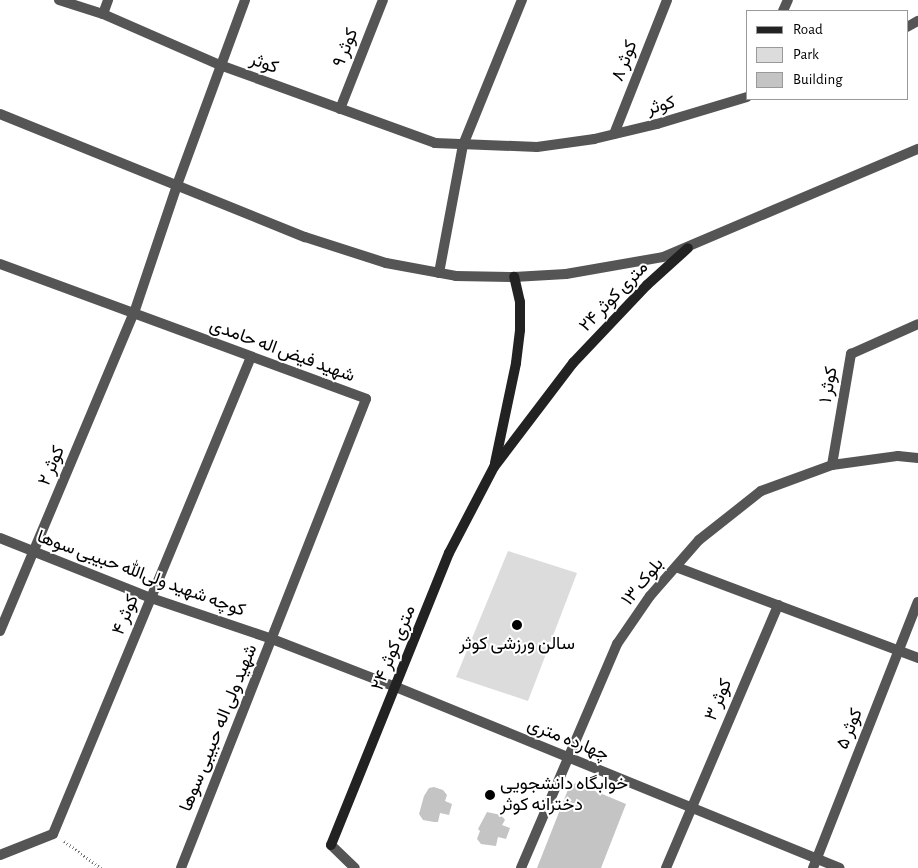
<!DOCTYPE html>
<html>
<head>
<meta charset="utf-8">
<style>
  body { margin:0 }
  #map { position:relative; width:918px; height:868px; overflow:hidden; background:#fff; font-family:"Alegreya Sans",Vazirmatn,sans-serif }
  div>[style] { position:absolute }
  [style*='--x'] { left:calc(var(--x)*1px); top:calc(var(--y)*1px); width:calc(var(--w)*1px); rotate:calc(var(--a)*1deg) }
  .green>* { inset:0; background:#dcdcdc }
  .building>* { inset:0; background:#c4c4c4 }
  .path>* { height:3px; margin-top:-1.5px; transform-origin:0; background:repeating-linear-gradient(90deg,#777 0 1px,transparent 0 3.5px) }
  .street>* { height:10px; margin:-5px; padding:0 5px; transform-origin:5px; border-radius:5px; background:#555 }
  .secondary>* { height:10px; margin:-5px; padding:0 5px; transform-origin:5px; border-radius:5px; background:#222 }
  .dots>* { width:14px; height:14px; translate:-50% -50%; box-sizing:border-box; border:2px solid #fff; border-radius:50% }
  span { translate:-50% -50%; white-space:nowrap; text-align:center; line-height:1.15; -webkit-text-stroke:4px #fff; paint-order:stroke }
  .street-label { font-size:18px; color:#000 }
  .poi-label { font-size:18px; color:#000 }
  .left { translate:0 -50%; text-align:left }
  .legend { position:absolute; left:746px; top:10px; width:162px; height:90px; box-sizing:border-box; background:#fff; border:1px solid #999; margin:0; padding:6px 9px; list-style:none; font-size:15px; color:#000 }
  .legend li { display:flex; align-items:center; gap:10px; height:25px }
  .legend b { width:25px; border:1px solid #999 }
</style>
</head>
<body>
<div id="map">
  <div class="green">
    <div style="clip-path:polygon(508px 551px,577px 573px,528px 701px,456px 677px)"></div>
  </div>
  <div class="building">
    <div style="clip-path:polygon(576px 783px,626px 804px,601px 868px,537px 868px,569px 787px)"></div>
    <div style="clip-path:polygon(434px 787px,443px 790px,447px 795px,445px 801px,452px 804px,449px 815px,440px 813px,438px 822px,434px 822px,423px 820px,419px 814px,424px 796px,429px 788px)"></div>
    <div style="clip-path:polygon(487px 812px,501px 815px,505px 820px,502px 825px,510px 828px,506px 839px,498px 837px,496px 846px,481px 844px,477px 839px,480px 831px,478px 829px)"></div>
  </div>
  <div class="path">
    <div style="--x:64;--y:841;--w:46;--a:36.1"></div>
  </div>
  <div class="street">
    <div style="--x:59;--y:0;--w:46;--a:17.7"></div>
    <div style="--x:103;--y:14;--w:128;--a:23.6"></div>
    <div style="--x:220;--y:65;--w:229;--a:19.9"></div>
    <div style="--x:435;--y:143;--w:102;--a:2.2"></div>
    <div style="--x:537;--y:147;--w:58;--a:-8"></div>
    <div style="--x:594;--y:139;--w:65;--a:-13.4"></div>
    <div style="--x:657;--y:124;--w:94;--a:-16.7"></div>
    <div style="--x:783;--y:11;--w:12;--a:-66"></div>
    <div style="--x:103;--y:14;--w:15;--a:-70"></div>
    <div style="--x:907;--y:27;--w:13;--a:-29"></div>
    <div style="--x:340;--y:109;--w:117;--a:-68.5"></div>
    <div style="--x:0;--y:114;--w:329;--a:22"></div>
    <div style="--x:305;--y:237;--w:85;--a:17.8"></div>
    <div style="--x:386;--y:263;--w:71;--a:10.5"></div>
    <div style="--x:456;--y:276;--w:58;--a:1"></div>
    <div style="--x:514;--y:277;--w:52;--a:-3.3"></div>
    <div style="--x:566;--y:274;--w:98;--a:-9.9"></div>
    <div style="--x:663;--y:257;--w:277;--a:-23"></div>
    <div style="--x:614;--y:134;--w:144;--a:-68.4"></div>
    <div style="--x:0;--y:264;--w:390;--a:20.2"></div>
    <div style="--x:366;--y:399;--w:504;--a:111.53"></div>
    <div style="--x:439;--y:273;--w:130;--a:-79.4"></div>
    <div style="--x:463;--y:145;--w:157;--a:-67.9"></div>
    <div style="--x:832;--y:465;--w:113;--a:-80.3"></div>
    <div style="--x:851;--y:354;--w:73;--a:-24.1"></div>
    <div style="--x:0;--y:538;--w:162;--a:21.7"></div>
    <div style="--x:151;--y:598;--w:128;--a:18.7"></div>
    <div style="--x:272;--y:639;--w:133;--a:21.2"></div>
    <div style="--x:396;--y:687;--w:479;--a:22.2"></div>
    <div style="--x:676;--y:567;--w:259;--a:20.6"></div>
    <div style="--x:0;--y:631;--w:345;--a:-67.2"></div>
    <div style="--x:134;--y:313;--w:135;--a:-71.4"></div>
    <div style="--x:177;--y:185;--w:197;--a:-69.8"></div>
    <div style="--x:331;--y:845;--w:33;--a:44"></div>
    <div style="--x:0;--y:855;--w:57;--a:-21.6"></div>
    <div style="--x:53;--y:834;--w:516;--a:-67.46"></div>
    <div style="--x:521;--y:868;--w:244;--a:-66.8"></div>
    <div style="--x:617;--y:644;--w:58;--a:-55.5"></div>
    <div style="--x:650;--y:596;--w:74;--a:-48.8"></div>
    <div style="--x:699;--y:540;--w:79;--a:-38.3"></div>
    <div style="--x:761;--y:491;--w:76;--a:-20.1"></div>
    <div style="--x:832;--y:465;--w:67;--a:-7.8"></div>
    <div style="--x:898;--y:456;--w:20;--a:6"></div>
    <div style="--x:666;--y:868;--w:286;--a:-66.9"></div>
    <div style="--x:813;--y:868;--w:286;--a:-68.5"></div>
  </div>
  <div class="secondary">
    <div style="--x:495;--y:463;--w:102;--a:-78.1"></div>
    <div style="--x:516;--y:363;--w:33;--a:-83"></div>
    <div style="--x:520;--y:330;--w:28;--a:-90"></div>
    <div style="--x:520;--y:302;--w:26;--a:-103"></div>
    <div style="--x:331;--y:845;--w:315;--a:-68"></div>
    <div style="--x:449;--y:553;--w:97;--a:-62.4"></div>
    <div style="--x:494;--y:467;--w:131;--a:-52.8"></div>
    <div style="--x:573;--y:363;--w:108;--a:-46.5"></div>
    <div style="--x:647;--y:285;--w:55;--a:-42.1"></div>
  </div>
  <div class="dots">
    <div style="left:517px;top:625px;background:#000"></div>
    <div style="left:490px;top:795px;background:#000"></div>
  </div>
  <div class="street-label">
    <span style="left:346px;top:48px;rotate:-68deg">کوثر ۹</span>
    <span style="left:625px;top:61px;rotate:-69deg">کوثر ۸</span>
    <span style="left:264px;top:64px;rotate:20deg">کوثر</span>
    <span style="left:661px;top:106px;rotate:-15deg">کوثر</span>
    <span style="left:614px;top:297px;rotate:-46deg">۲۴ متری کوثر</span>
    <span style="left:282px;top:351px;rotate:20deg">شهید فیض اله حامدی</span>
    <span style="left:829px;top:385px;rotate:-80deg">کوثر ۱</span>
    <span style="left:52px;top:466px;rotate:-67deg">کوثر ۲</span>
    <span style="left:141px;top:574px;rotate:20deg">کوچه شهید ولی‌الله حبیبی سوها</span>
    <span style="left:643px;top:582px;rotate:-51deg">بلوک ۱۳</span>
    <span style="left:126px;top:615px;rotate:-67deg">کوثر ۴</span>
    <span style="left:394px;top:648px;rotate:-68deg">۲۴ متری کوثر</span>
    <span style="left:719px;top:700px;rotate:-67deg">کوثر ۳</span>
    <span style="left:219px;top:728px;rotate:-68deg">شهید ولی اله حبیبی سوها</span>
    <span style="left:850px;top:729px;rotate:-68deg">کوثر ۵</span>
    <span style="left:568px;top:740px;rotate:22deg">چهارده متری</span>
  </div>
  <div class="poi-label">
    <span style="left:517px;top:644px">سالن ورزشی کوثر</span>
    <span class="left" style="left:500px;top:795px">خوابگاه دانشجویی<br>دخترانه کوثر</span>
  </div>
  <ul class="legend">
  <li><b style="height:6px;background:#222"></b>Road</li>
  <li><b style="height:14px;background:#dcdcdc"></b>Park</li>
  <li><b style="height:14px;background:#c4c4c4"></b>Building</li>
  </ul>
</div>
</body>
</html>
